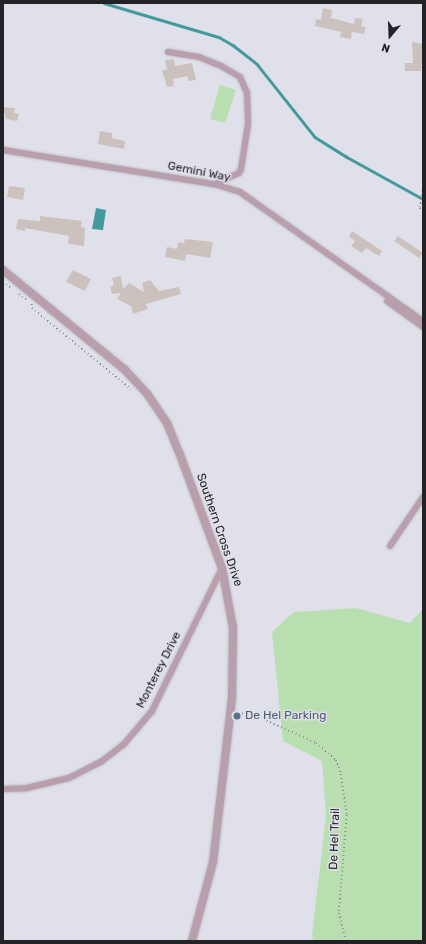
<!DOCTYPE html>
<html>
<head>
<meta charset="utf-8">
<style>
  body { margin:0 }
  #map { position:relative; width:426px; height:944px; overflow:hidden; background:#e0e0ea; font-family:Rubik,sans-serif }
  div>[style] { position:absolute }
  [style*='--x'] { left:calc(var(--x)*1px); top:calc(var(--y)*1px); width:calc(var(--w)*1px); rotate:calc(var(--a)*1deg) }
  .green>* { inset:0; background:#b9dfb0 }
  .water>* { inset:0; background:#44999c }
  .stream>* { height:2.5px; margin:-1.25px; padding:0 1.25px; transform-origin:1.25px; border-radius:1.25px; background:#44999c }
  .building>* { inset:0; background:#ccc2bd }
  .path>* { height:1.5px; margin-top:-0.75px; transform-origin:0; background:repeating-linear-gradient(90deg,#8b8b93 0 1px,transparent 0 4px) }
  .roads { filter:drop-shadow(0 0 1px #bebec7) drop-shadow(0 0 1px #bebec7) }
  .minor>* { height:6px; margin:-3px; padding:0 3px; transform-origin:3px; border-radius:3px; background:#b99eac }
  .tertiary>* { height:8px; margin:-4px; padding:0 4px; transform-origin:4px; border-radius:4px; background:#b99eac }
  .dots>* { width:11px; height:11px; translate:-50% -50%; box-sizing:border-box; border:2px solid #e0e0ea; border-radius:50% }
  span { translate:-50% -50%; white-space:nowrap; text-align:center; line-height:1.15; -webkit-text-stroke:3px #e0e0ea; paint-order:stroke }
  .street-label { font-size:12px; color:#232327 }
  .service-label { font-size:12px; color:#4e5e75 }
  .left { translate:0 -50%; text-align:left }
  .frame { position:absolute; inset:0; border:4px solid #232327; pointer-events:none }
  .north { position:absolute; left:370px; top:16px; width:40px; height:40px; -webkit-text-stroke:3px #e0e0ea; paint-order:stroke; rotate:199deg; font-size:11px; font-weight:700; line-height:16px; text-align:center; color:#232327 }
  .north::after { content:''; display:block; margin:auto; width:14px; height:18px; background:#232327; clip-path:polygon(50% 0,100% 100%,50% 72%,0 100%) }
</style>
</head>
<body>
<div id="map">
  <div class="green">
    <div style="clip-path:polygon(220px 85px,236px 90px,225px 123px,210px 119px)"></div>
    <div style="clip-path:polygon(356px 608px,410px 623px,423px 609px,423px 941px,314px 941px,312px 936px,326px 815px,322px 761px,283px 741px,272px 632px,294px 612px)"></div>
  </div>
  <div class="water">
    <div style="clip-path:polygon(96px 208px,106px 210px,103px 230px,92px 229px)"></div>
  </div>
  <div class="stream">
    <div style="--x:104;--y:3;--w:120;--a:16.5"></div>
    <div style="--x:219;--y:37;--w:16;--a:30"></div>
    <div style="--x:233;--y:45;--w:31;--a:38"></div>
    <div style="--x:257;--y:64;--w:93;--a:51.5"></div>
    <div style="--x:315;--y:137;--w:38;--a:32"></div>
    <div style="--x:347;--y:157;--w:87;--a:28.9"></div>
  </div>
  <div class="building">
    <div style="clip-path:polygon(323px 8px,332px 10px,331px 18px,354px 24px,355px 18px,363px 19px,361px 26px,366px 27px,364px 34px,352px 32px,351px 39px,340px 37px,341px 32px,315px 26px,316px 19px,321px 20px)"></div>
    <div style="clip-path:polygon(412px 42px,423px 44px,421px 71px,405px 71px,405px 63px,413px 63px)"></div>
    <div style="clip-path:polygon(174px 59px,175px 66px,192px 63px,196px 80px,188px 81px,188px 76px,173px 79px,174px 86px,167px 87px,162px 70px,167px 70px,165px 60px)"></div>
    <div style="clip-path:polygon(3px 107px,15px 108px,14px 113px,19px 114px,17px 121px,6px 119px)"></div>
    <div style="clip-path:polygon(100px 131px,112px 133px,112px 138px,125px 141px,124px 149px,98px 144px)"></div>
    <div style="clip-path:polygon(9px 186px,25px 188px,23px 200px,7px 197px)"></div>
    <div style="clip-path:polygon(40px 216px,82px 221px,81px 227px,85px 228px,84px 246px,68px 244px,69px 236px,25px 228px,25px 231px,16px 229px,18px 219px,40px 221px)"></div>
    <div style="clip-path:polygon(352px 231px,382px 251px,379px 256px,366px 248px,362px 253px,351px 246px,355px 241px,349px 237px)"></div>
    <div style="clip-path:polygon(398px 236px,423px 253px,419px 258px,394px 241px)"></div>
    <div style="clip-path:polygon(185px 239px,213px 242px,210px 258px,186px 254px,185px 261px,165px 257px,167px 247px,177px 249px,178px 242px,184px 243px)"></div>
    <div style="clip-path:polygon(73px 270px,91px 279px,85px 291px,66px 282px)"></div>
    <div style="clip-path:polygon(121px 276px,123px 289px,129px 283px,144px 292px,142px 283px,150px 280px,159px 291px,179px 287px,181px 294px,146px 304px,148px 309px,133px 314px,131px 306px,117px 299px,121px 293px,112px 294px,110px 287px,114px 285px,112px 278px)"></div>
  </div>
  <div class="path">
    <div style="--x:423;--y:191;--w:17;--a:100"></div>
    <div style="--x:420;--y:208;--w:4;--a:45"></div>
    <div style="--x:3;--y:282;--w:9;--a:36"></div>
    <div style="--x:19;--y:294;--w:11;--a:38"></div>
    <div style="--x:32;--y:304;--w:4;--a:90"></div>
    <div style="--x:32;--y:308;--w:128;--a:39.3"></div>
    <div style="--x:238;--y:713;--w:14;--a:4"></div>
    <div style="--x:252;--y:714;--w:70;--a:24.4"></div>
    <div style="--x:316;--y:743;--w:26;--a:40"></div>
    <div style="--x:336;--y:760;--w:15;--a:70"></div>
    <div style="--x:341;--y:774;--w:41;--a:81.7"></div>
    <div style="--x:347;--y:815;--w:98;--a:94.7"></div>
    <div style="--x:339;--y:913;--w:29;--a:76"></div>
  </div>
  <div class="roads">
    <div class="minor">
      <div style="--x:168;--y:52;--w:31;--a:9"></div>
      <div style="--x:199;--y:57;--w:24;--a:22"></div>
      <div style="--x:221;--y:66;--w:22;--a:30"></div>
      <div style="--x:240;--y:77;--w:17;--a:66"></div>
      <div style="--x:247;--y:93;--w:31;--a:88"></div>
      <div style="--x:248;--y:124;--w:46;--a:98.8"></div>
      <div style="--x:241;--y:169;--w:4;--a:117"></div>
      <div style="--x:239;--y:173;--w:27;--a:156"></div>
      <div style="--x:3;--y:150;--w:214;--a:9.2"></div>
      <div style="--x:214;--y:184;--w:27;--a:17"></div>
      <div style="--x:240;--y:192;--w:224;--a:35.2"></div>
      <div style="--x:387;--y:301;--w:44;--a:35.8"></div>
      <div style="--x:390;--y:546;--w:59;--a:-56"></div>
      <div style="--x:3;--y:789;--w:24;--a:-2"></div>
      <div style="--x:27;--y:788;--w:43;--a:-13.4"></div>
      <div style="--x:69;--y:778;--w:36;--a:-27"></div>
      <div style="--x:101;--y:762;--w:29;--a:-38"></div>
      <div style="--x:124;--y:744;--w:43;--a:-49.7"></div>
      <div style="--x:152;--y:711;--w:159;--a:-63.9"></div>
    </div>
    <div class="tertiary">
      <div style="--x:3;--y:270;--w:158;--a:39.3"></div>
      <div style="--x:125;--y:370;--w:34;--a:47"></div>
      <div style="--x:148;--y:395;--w:34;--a:56"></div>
      <div style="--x:167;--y:423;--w:31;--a:68"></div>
      <div style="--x:179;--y:452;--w:124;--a:69.7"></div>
      <div style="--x:222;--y:568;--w:61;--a:79.6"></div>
      <div style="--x:233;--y:628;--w:70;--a:90.8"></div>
      <div style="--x:232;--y:698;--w:165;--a:96.6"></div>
      <div style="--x:213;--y:862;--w:82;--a:104.9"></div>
    </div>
  </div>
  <div class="dots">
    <div style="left:237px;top:716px;background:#5c6f8a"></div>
  </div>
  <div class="street-label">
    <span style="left:199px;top:172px;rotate:11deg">Gemini Way</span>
    <span style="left:219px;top:530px;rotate:71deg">Southern Cross Drive</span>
    <span style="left:159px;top:670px;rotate:-63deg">Monterey Drive</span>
    <span style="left:335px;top:839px;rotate:-88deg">De Hel Trail</span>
  </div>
  <div class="service-label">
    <span class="left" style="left:245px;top:716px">De Hel Parking</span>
  </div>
  <div class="frame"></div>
  <div class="north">N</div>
</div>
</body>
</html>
